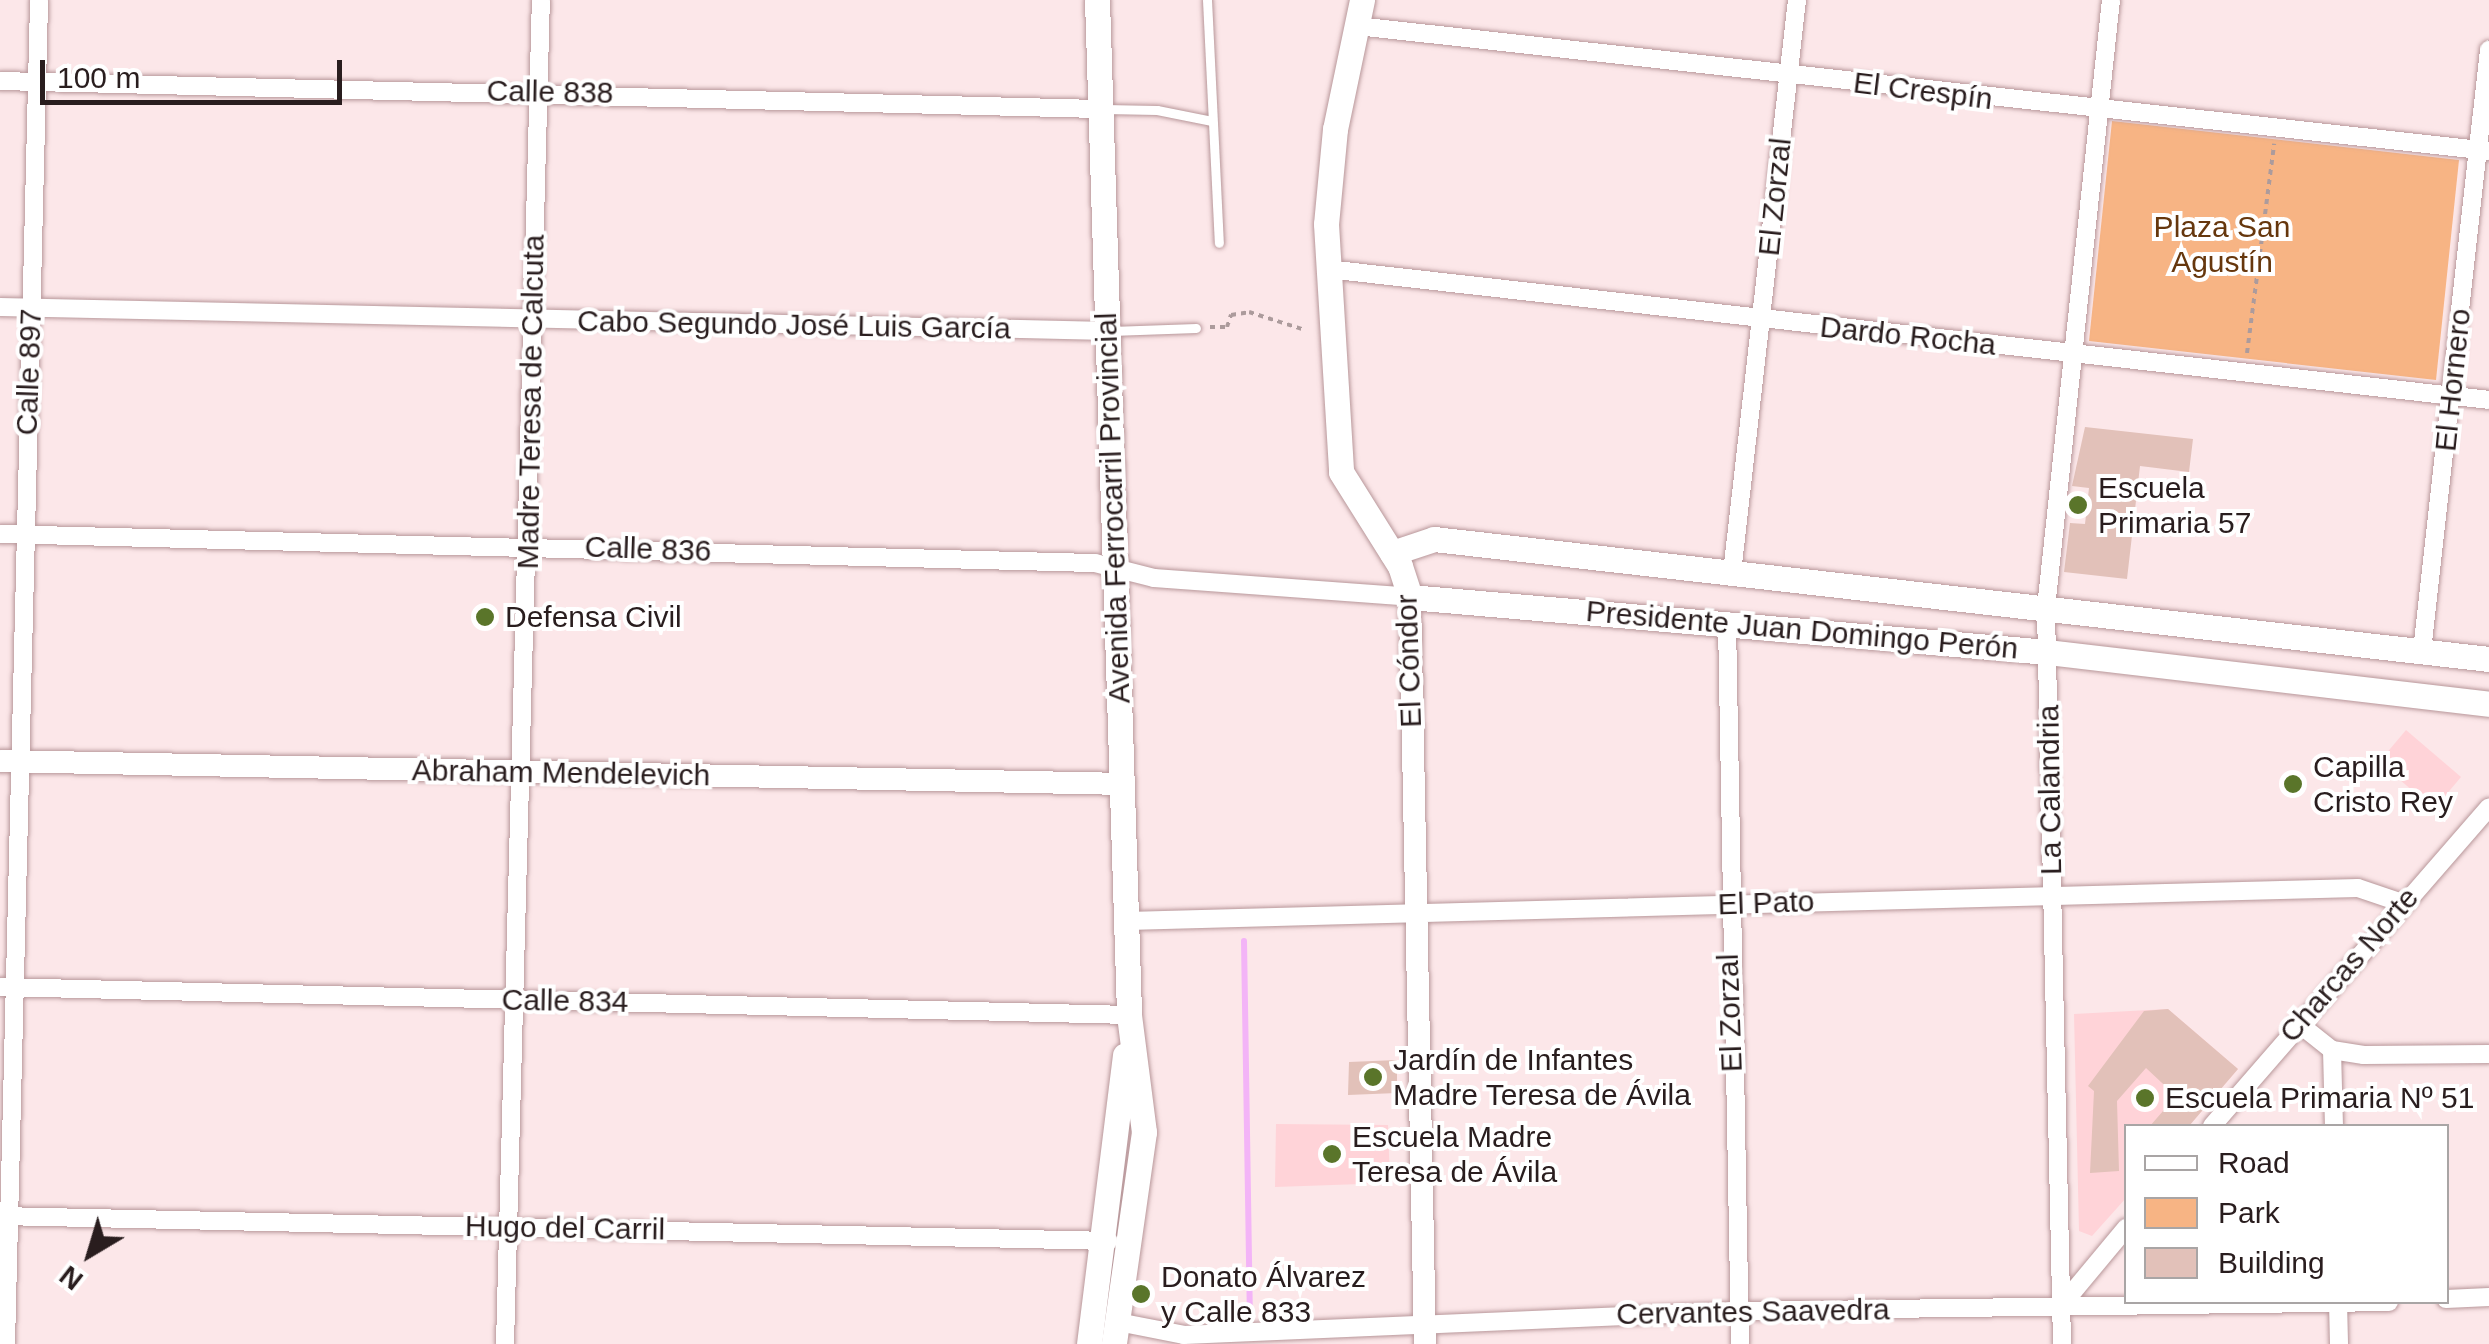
<!DOCTYPE html>
<html>
<head>
<meta charset="utf-8">
<style>
  body { margin:0 }
  #map { position:relative; width:2489px; height:1344px; overflow:hidden; background:#fce7e9; font-family:Helvetica,sans-serif }
  div>[style] { position:absolute }
  [style*='--x'] { left:calc(var(--x)*1px); top:calc(var(--y)*1px); width:calc(var(--w)*1px); rotate:calc(var(--a)*1deg) }
  .built>* { inset:0; background:#ffd3d8 }
  .green>* { inset:0; background:#f7b484 }
  .stream>* { height:6px; margin:-3px; padding:0 3px; transform-origin:3px; border-radius:3px; background:#f3b4f7 }
  .building>* { inset:0; background:#e2c1b9 }
  .path>* { height:4px; margin-top:-2px; transform-origin:0; background:repeating-linear-gradient(90deg,#ac9b9c 0 5px,transparent 0 10px) }
  .roads { filter:drop-shadow(0 0 2px #b8979a) drop-shadow(0 0 2px #b8979a) }
  .service>* { height:9px; margin:-4.5px; padding:0 4.5px; transform-origin:4.5px; border-radius:4.5px; background:#fff }
  .minor>* { height:18px; margin:-9px; padding:0 9px; transform-origin:9px; border-radius:9px; background:#fff }
  .tertiary>* { height:22px; margin:-11px; padding:0 11px; transform-origin:11px; border-radius:11px; background:#fff }
  .secondary>* { height:25px; margin:-12.5px; padding:0 12.5px; transform-origin:12.5px; border-radius:12.5px; background:#fff }
  .dots>* { width:28px; height:28px; translate:-50% -50%; box-sizing:border-box; border:5px solid #fff; border-radius:50% }
  span { translate:-50% -50%; white-space:nowrap; text-align:center; line-height:1.15; -webkit-text-stroke:8px #fff; paint-order:stroke }
  .street-label { font-size:30px; color:#291d1e }
  .park-label { font-size:30px; color:#66370d }
  .poi-label { font-size:30px; color:#291d1e }
  .left { translate:0 -50%; text-align:left }
  .legend { position:absolute; left:2124px; top:1124px; width:325px; height:180px; box-sizing:border-box; background:#fff; border:2px solid #a9a5a5; margin:0; padding:12px 18px; list-style:none; font-size:30px; color:#291d1e }
  .legend li { display:flex; align-items:center; gap:20px; height:50px }
  .legend b { width:50px; border:2px solid #a9a5a5 }
  .north { position:absolute; left:40px; top:1204px; width:100px; height:100px; -webkit-text-stroke:8px #fff; paint-order:stroke; rotate:218deg; font-size:28px; font-weight:700; line-height:40px; text-align:center; color:#291d1e }
  .north::after { content:''; display:block; margin:auto; width:35px; height:45px; background:#291d1e; clip-path:polygon(50% 0,100% 100%,50% 72%,0 100%) }
  .scale { position:absolute; left:40px; top:60px; width:302px; height:45px; box-sizing:border-box; border:5px solid #291d1e; border-top:0; padding-left:12px; font-size:30px; line-height:35px; white-space:nowrap; color:#291d1e; -webkit-text-stroke:8px #fff; paint-order:stroke }
</style>
</head>
<body>
<div id="map">
  <div class="built">
    <div style="clip-path:polygon(2406px 730px,2461px 777px,2434px 809px,2379px 762px)"></div>
    <div style="clip-path:polygon(2168px 1009px,2238px 1069px,2189px 1126px,2126px 1126px,2126px 1198px,2092px 1236px,2079px 1231px,2074px 1014px)"></div>
    <div style="clip-path:polygon(1276px 1124px,1388px 1125px,1390px 1183px,1275px 1187px)"></div>
  </div>
  <div class="green">
    <div style="clip-path:polygon(2112px 121px,2459px 160px,2436px 380px,2089px 341px)"></div>
  </div>
  <div class="stream">
    <div style="--x:1244;--y:941;--w:366;--a:89.1"></div>
  </div>
  <div class="building">
    <div style="clip-path:polygon(2085px 427px,2193px 439px,2189px 472px,2140px 466px,2127px 579px,2064px 572px,2070px 523px,2085px 524px,2089px 488px,2072px 486px)"></div>
    <div style="clip-path:polygon(2168px 1009px,2238px 1069px,2189px 1126px,2150px 1126px,2176px 1096px,2146px 1068px,2117px 1101px,2119px 1171px,2090px 1173px,2094px 1091px,2088px 1086px,2144px 1011px)"></div>
    <div style="clip-path:polygon(1397px 1060px,1397px 1093px,1348px 1095px,1349px 1062px)"></div>
  </div>
  <div class="path">
    <div style="--x:1210;--y:327;--w:17;--a:0"></div>
    <div style="--x:1227;--y:327;--w:13;--a:-72"></div>
    <div style="--x:1231;--y:315;--w:18;--a:-9"></div>
    <div style="--x:1249;--y:312;--w:56;--a:17.8"></div>
    <div style="--x:2247;--y:353;--w:211;--a:-82.6"></div>
  </div>
  <div class="roads">
    <div class="service">
      <div style="--x:1207;--y:0;--w:243;--a:87.2"></div>
      <div style="--x:1104;--y:109;--w:53;--a:1.1"></div>
      <div style="--x:1157;--y:110;--w:56;--a:11.3"></div>
      <div style="--x:1111;--y:331;--w:85;--a:-2"></div>
    </div>
    <div class="minor">
      <div style="--x:1357;--y:26;--w:1139;--a:6.3"></div>
      <div style="--x:0;--y:81;--w:1101;--a:1.46"></div>
      <div style="--x:1327;--y:269;--w:1169;--a:6.43"></div>
      <div style="--x:0;--y:307;--w:1108;--a:1.24"></div>
      <div style="--x:0;--y:534;--w:1095;--a:1.52"></div>
      <div style="--x:1095;--y:563;--w:61;--a:14.3"></div>
      <div style="--x:1154;--y:578;--w:257;--a:4.2"></div>
      <div style="--x:1732;--y:573;--w:577;--a:-83.53"></div>
      <div style="--x:1727;--y:621;--w:723;--a:88.97"></div>
      <div style="--x:2422;--y:651;--w:605;--a:-83.64"></div>
      <div style="--x:1127;--y:921;--w:1231;--a:-1.54"></div>
      <div style="--x:2358;--y:888;--w:46;--a:18.8"></div>
      <div style="--x:0;--y:987;--w:1129;--a:1.42"></div>
      <div style="--x:2298;--y:1023;--w:43;--a:38.5"></div>
      <div style="--x:2332;--y:1050;--w:32;--a:9"></div>
      <div style="--x:2364;--y:1055;--w:125;--a:-0.5"></div>
      <div style="--x:2332;--y:1050;--w:76;--a:88.5"></div>
      <div style="--x:2212;--y:1126;--w:422;--a:-49"></div>
      <div style="--x:0;--y:1216;--w:1109;--a:1.29"></div>
      <div style="--x:2446;--y:1299;--w:43;--a:-2.7"></div>
      <div style="--x:2338;--y:1302;--w:42;--a:88.6"></div>
      <div style="--x:2061;--y:1306;--w:102;--a:-50.2"></div>
      <div style="--x:1118;--y:1322;--w:67;--a:11.1"></div>
      <div style="--x:1184;--y:1335;--w:556;--a:-2.48"></div>
      <div style="--x:1739;--y:1311;--w:650;--a:-0.79"></div>
      <div style="--x:6;--y:1344;--w:1344;--a:-88.59"></div>
      <div style="--x:505;--y:1344;--w:1344;--a:-88.47"></div>
      <div style="--x:2062;--y:1344;--w:736;--a:-91.25"></div>
      <div style="--x:2046;--y:608;--w:611;--a:-83.9"></div>
    </div>
    <div class="tertiary">
      <div style="--x:1410;--y:597;--w:747;--a:88.85"></div>
      <div style="--x:0;--y:761;--w:1122;--a:1.17"></div>
    </div>
    <div class="secondary">
      <div style="--x:1097;--y:0;--w:1016;--a:88.19"></div>
      <div style="--x:1129;--y:1015;--w:118;--a:82.7"></div>
      <div style="--x:1144;--y:1132;--w:214;--a:98.1"></div>
      <div style="--x:1362;--y:0;--w:132;--a:101.8"></div>
      <div style="--x:1335;--y:129;--w:95;--a:95.4"></div>
      <div style="--x:1326;--y:224;--w:248;--a:86.5"></div>
      <div style="--x:1341;--y:472;--w:111;--a:57.9"></div>
      <div style="--x:1400;--y:566;--w:33;--a:72"></div>
      <div style="--x:1410;--y:597;--w:640;--a:4.93"></div>
      <div style="--x:2048;--y:652;--w:444;--a:6.7"></div>
      <div style="--x:1392;--y:553;--w:44;--a:-18.4"></div>
      <div style="--x:1434;--y:539;--w:1062;--a:6.49"></div>
      <div style="--x:1089;--y:1344;--w:291;--a:-82.9"></div>
    </div>
  </div>
  <div class="dots">
    <div style="left:2078px;top:505px;background:#5a752a"></div>
    <div style="left:485px;top:617px;background:#5a752a"></div>
    <div style="left:2293px;top:784px;background:#5a752a"></div>
    <div style="left:1373px;top:1077px;background:#5a752a"></div>
    <div style="left:2145px;top:1098px;background:#5a752a"></div>
    <div style="left:1332px;top:1154px;background:#5a752a"></div>
    <div style="left:1141px;top:1294px;background:#5a752a"></div>
  </div>
  <div class="street-label">
    <span style="left:1923px;top:91px;rotate:7deg">El Crespín</span>
    <span style="left:550px;top:92px;rotate:1deg">Calle 838</span>
    <span style="left:1775px;top:197px;rotate:-84deg">El Zorzal</span>
    <span style="left:794px;top:325px;rotate:1deg">Cabo Segundo José Luis García</span>
    <span style="left:1908px;top:336px;rotate:6deg">Dardo Rocha</span>
    <span style="left:29px;top:372px;rotate:-88deg">Calle 897</span>
    <span style="left:2453px;top:380px;rotate:-84deg">El Hornero</span>
    <span style="left:531px;top:402px;rotate:-89deg">Madre Teresa de Calcuta</span>
    <span style="left:1113px;top:508px;rotate:-92deg">Avenida Ferrocarril Provincial</span>
    <span style="left:648px;top:549px;rotate:2deg">Calle 836</span>
    <span style="left:1802px;top:630px;rotate:5deg">Presidente Juan Domingo Perón</span>
    <span style="left:1409px;top:661px;rotate:-92deg">El Cóndor</span>
    <span style="left:561px;top:773px;rotate:1deg">Abraham Mendelevich</span>
    <span style="left:2050px;top:790px;rotate:-91deg">La Calandria</span>
    <span style="left:1766px;top:903px;rotate:-2deg">El Pato</span>
    <span style="left:2349px;top:965px;rotate:-49deg">Charcas Norte</span>
    <span style="left:565px;top:1001px;rotate:1deg">Calle 834</span>
    <span style="left:1730px;top:1013px;rotate:-92deg">El Zorzal</span>
    <span style="left:565px;top:1228px;rotate:1deg">Hugo del Carril</span>
    <span style="left:1753px;top:1312px;rotate:-1deg">Cervantes Saavedra</span>
  </div>
  <div class="park-label">
    <span style="left:2222px;top:244px">Plaza San<br>Agustín</span>
  </div>
  <div class="poi-label">
    <span class="left" style="left:2098px;top:505px">Escuela<br>Primaria 57</span>
    <span class="left" style="left:505px;top:617px">Defensa Civil</span>
    <span class="left" style="left:2313px;top:784px">Capilla<br>Cristo Rey</span>
    <span class="left" style="left:1393px;top:1077px">Jardín de Infantes<br>Madre Teresa de Ávila</span>
    <span class="left" style="left:2165px;top:1098px">Escuela Primaria Nº 51</span>
    <span class="left" style="left:1352px;top:1154px">Escuela Madre<br>Teresa de Ávila</span>
    <span class="left" style="left:1161px;top:1294px">Donato Álvarez<br>y Calle 833</span>
  </div>
  <ul class="legend">
  <li><b style="height:12px;background:#fff"></b>Road</li>
  <li><b style="height:28px;background:#f7b484"></b>Park</li>
  <li><b style="height:28px;background:#e2c1b9"></b>Building</li>
  </ul>
  <div class="north">N</div>
  <div class="scale">100 m</div>
</div>
</body>
</html>
